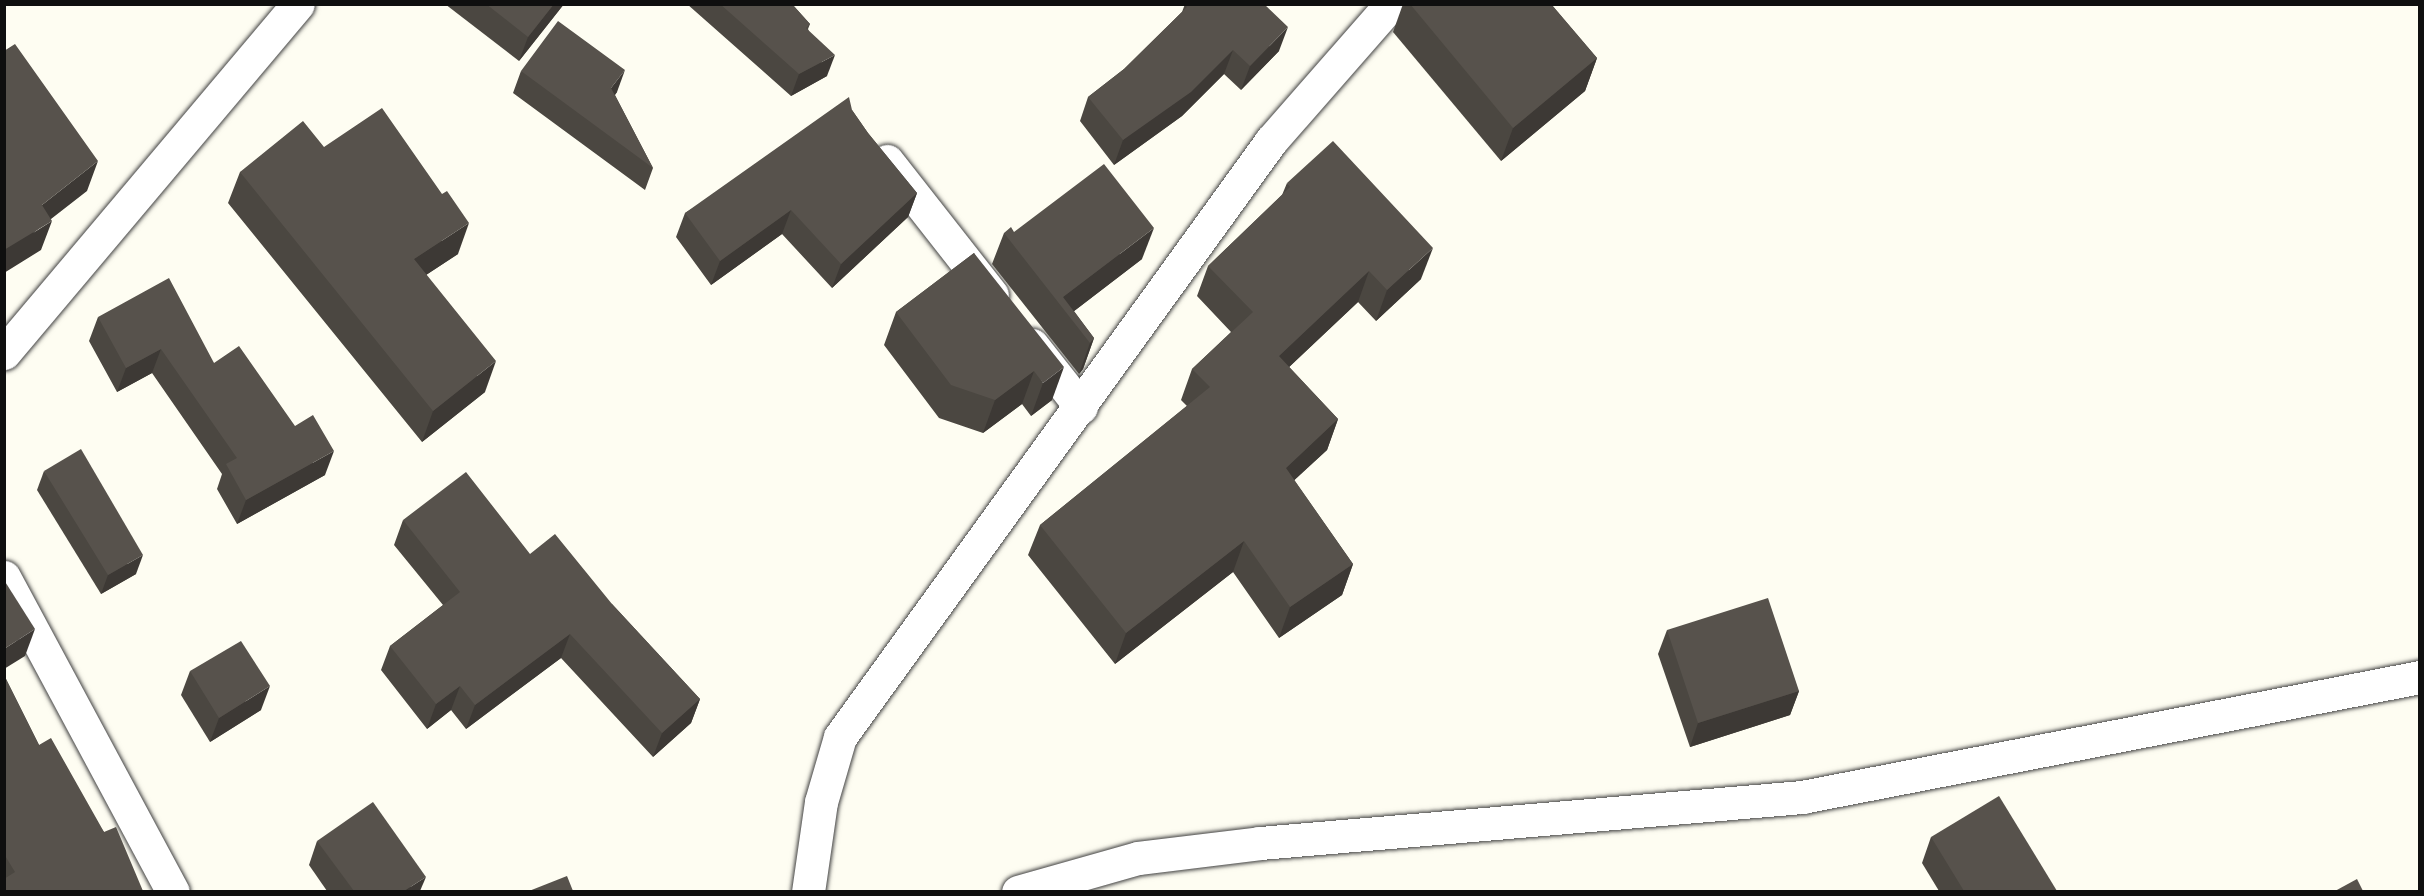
<!DOCTYPE html>
<html>
<head>
<meta charset="utf-8">
<style>
  body { margin:0 }
  #map { position:relative; width:2424px; height:896px; overflow:hidden; background:#fefdf2; font-family:Lora,serif }
  div>[style] { position:absolute }
  [style*='--x'] { left:calc(var(--x)*1px); top:calc(var(--y)*1px); width:calc(var(--w)*1px); rotate:calc(var(--a)*1deg) }
  .roads { filter:drop-shadow(0 0 2px #424242) drop-shadow(0 0 2px #424242) }
  .minor>* { height:33px; margin:-16.5px; padding:0 16.5px; transform-origin:16.5px; border-radius:16.5px; background:#fff }
  .wall>* { inset:0; background:#4b4741 }
  .shaded-wall>* { inset:0; background:#3d3935 }
  .building>* { inset:0; background:#57524c }
  span { translate:-50% -50%; white-space:nowrap; text-align:center; line-height:1.15; -webkit-text-stroke:6px #fff; paint-order:stroke }
  .frame { position:absolute; inset:0; border:6px solid #0f0f0f; pointer-events:none }
</style>
</head>
<body>
<div id="map">
  <div class="roads">
    <div class="minor">
      <div style="--x:887;--y:161;--w:170;--a:51.9"></div>
      <div style="--x:1032;--y:345;--w:79;--a:51.7"></div>
      <div style="--x:4;--y:353;--w:456;--a:-49.9"></div>
      <div style="--x:4;--y:577;--w:357;--a:61.8"></div>
      <div style="--x:808;--y:892;--w:91;--a:-81.8"></div>
      <div style="--x:821;--y:802;--w:68;--a:-73.7"></div>
      <div style="--x:840;--y:737;--w:736;--a:-54.13"></div>
      <div style="--x:1271;--y:141;--w:182;--a:-48.8"></div>
      <div style="--x:1018;--y:892;--w:125;--a:-15.8"></div>
      <div style="--x:1138;--y:858;--w:123;--a:-7"></div>
      <div style="--x:1260;--y:843;--w:544;--a:-4.85"></div>
      <div style="--x:1802;--y:797;--w:630;--a:-10.99"></div>
    </div>
  </div>
  <div class="wall">
    <div style="clip-path:polygon(445px 4px,564px 4px,519px 61px)"></div>
    <div style="clip-path:polygon(687px 4px,792px 4px,810px 24px,808px 29px,827px 76px,791px 96px)"></div>
    <div style="clip-path:polygon(1185px 4px,1279px 51px,1241px 90px,1224px 74px,1182px 116px,1114px 165px,1080px 121px,1088px 97px,1124px 69px,1182px 12px)"></div>
    <div style="clip-path:polygon(1403px 4px,1551px 4px,1597px 58px,1585px 91px,1501px 161px,1393px 32px)"></div>
    <div style="clip-path:polygon(521px 71px,617px 92px,615px 95px,653px 168px,645px 190px,513px 93px)"></div>
    <div style="clip-path:polygon(852px 110px,868px 133px,917px 193px,908px 217px,832px 288px,782px 234px,711px 285px,676px 237px,685px 213px)"></div>
    <div style="clip-path:polygon(324px 147px,458px 254px,426px 275px,485px 392px,422px 442px,228px 203px,240px 172px)"></div>
    <div style="clip-path:polygon(1287px 183px,1421px 279px,1376px 321px,1358px 302px,1289px 367px,1338px 419px,1327px 450px,1294px 480px,1353px 564px,1342px 595px,1279px 638px,1233px 572px,1115px 664px,1028px 555px,1040px 525px,1187px 406px,1181px 400px,1192px 369px,1231px 332px,1197px 296px,1208px 266px,1282px 195px)"></div>
    <div style="clip-path:polygon(1014px 232px,1142px 259px,1074px 311px,1094px 338px,1083px 369px,1079px 374px,992px 264px,1004px 233px)"></div>
    <div style="clip-path:polygon(974px 253px,1052px 400px,1031px 416px,1022px 404px,983px 433px,939px 418px,884px 345px,896px 312px)"></div>
    <div style="clip-path:polygon(98px 317px,214px 363px,325px 475px,237px 524px,217px 489px,222px 474px,152px 373px,117px 392px,89px 341px)"></div>
    <div style="clip-path:polygon(44px 471px,136px 574px,101px 594px,37px 490px)"></div>
    <div style="clip-path:polygon(403px 520px,612px 604px,700px 699px,691px 723px,653px 757px,561px 658px,466px 729px,451px 710px,427px 729px,381px 670px,390px 646px,443px 605px,394px 545px)"></div>
    <div style="clip-path:polygon(1667px 630px,1799px 691px,1790px 715px,1690px 747px,1658px 654px)"></div>
    <div style="clip-path:polygon(190px 671px,261px 710px,210px 742px,181px 695px)"></div>
    <div style="clip-path:polygon(4px 675px,39px 745px,104px 832px,4px 891px)"></div>
    <div style="clip-path:polygon(1931px 837px,2057px 891px,1939px 891px,1922px 863px)"></div>
    <div style="clip-path:polygon(317px 841px,420px 891px,327px 891px,309px 865px)"></div>
  </div>
  <div class="shaded-wall">
    <div style="clip-path:polygon(554px 4px,564px 4px,519px 61px,528px 37px)"></div>
    <div style="clip-path:polygon(1288px 27px,1279px 51px,1241px 90px,1250px 66px)"></div>
    <div style="clip-path:polygon(1233px 50px,1224px 74px,1182px 116px,1114px 165px,1123px 140px)"></div>
    <div style="clip-path:polygon(835px 55px,827px 76px,791px 96px,799px 74px)"></div>
    <div style="clip-path:polygon(1597px 58px,1585px 91px,1501px 161px,1513px 128px)"></div>
    <div style="clip-path:polygon(625px 70px,617px 92px,603px 110px,611px 88px)"></div>
    <div style="clip-path:polygon(98px 161px,87px 191px,33px 233px,52px 221px,41px 250px,4px 273px,4px 250px,42px 205px)"></div>
    <div style="clip-path:polygon(917px 193px,908px 217px,832px 288px,841px 264px)"></div>
    <div style="clip-path:polygon(791px 210px,782px 234px,711px 285px,720px 261px)"></div>
    <div style="clip-path:polygon(469px 223px,458px 254px,403px 290px,414px 259px)"></div>
    <div style="clip-path:polygon(1154px 228px,1142px 259px,1069px 315px,1063px 297px)"></div>
    <div style="clip-path:polygon(1433px 248px,1421px 279px,1376px 321px,1387px 290px)"></div>
    <div style="clip-path:polygon(1369px 271px,1358px 302px,1268px 387px,1279px 356px)"></div>
    <div style="clip-path:polygon(1094px 338px,1083px 369px,1079px 374px,1090px 343px)"></div>
    <div style="clip-path:polygon(161px 349px,152px 373px,117px 392px,126px 368px)"></div>
    <div style="clip-path:polygon(496px 361px,485px 392px,422px 442px,433px 411px)"></div>
    <div style="clip-path:polygon(1064px 367px,1052px 400px,1031px 416px,1043px 383px)"></div>
    <div style="clip-path:polygon(1034px 371px,1022px 404px,983px 433px,995px 400px)"></div>
    <div style="clip-path:polygon(1338px 419px,1327px 450px,1274px 499px,1286px 468px)"></div>
    <div style="clip-path:polygon(334px 451px,325px 475px,237px 524px,246px 500px)"></div>
    <div style="clip-path:polygon(1244px 541px,1233px 572px,1115px 664px,1126px 633px)"></div>
    <div style="clip-path:polygon(143px 555px,136px 574px,101px 594px,108px 575px)"></div>
    <div style="clip-path:polygon(1353px 564px,1342px 595px,1279px 638px,1290px 607px)"></div>
    <div style="clip-path:polygon(35px 629px,25px 656px,4px 669px,4px 649px)"></div>
    <div style="clip-path:polygon(570px 634px,561px 658px,466px 729px,475px 705px)"></div>
    <div style="clip-path:polygon(270px 686px,261px 710px,210px 742px,219px 718px)"></div>
    <div style="clip-path:polygon(460px 686px,451px 710px,427px 729px,436px 704px)"></div>
    <div style="clip-path:polygon(1799px 691px,1790px 715px,1690px 747px,1698px 723px)"></div>
    <div style="clip-path:polygon(700px 699px,691px 723px,653px 757px,662px 733px)"></div>
    <div style="clip-path:polygon(426px 877px,420px 891px,404px 891px)"></div>
  </div>
  <div class="building">
    <div style="clip-path:polygon(486px 4px,554px 4px,528px 37px)"></div>
    <div style="clip-path:polygon(720px 4px,792px 4px,810px 24px,806px 28px,835px 55px,799px 74px)"></div>
    <div style="clip-path:polygon(1185px 4px,1264px 4px,1288px 27px,1250px 66px,1233px 50px,1191px 92px,1123px 140px,1088px 97px,1124px 69px,1187px 7px,1185px 5px)"></div>
    <div style="clip-path:polygon(1410px 4px,1551px 4px,1597px 58px,1513px 128px)"></div>
    <div style="clip-path:polygon(558px 21px,625px 70px,611px 88px,653px 168px,521px 71px)"></div>
    <div style="clip-path:polygon(15px 44px,98px 161px,42px 205px,52px 221px,4px 250px,4px 51px)"></div>
    <div style="clip-path:polygon(849px 97px,852px 110px,868px 133px,917px 193px,841px 264px,791px 210px,720px 261px,685px 213px)"></div>
    <div style="clip-path:polygon(382px 108px,442px 194px,447px 191px,469px 223px,414px 259px,496px 361px,433px 411px,240px 172px,303px 121px,324px 147px)"></div>
    <div style="clip-path:polygon(1333px 141px,1433px 248px,1387px 290px,1369px 271px,1279px 356px,1338px 419px,1286px 468px,1353px 564px,1290px 607px,1244px 541px,1126px 633px,1040px 525px,1210px 387px,1192px 369px,1253px 312px,1208px 266px,1290px 187px,1287px 183px)"></div>
    <div style="clip-path:polygon(1104px 164px,1154px 228px,1063px 297px,1094px 338px,1090px 343px,1004px 233px,1011px 227px,1014px 232px)"></div>
    <div style="clip-path:polygon(974px 253px,1064px 367px,1043px 383px,1034px 371px,995px 400px,951px 385px,896px 312px)"></div>
    <div style="clip-path:polygon(169px 278px,214px 363px,239px 346px,295px 426px,313px 415px,334px 451px,246px 500px,226px 464px,237px 458px,161px 349px,126px 368px,98px 317px)"></div>
    <div style="clip-path:polygon(81px 449px,143px 555px,108px 575px,44px 471px)"></div>
    <div style="clip-path:polygon(466px 472px,530px 554px,555px 534px,612px 604px,700px 699px,662px 733px,570px 634px,475px 705px,460px 686px,436px 704px,390px 646px,460px 592px,403px 520px)"></div>
    <div style="clip-path:polygon(4px 580px,35px 629px,4px 649px)"></div>
    <div style="clip-path:polygon(1768px 598px,1799px 691px,1698px 723px,1667px 630px)"></div>
    <div style="clip-path:polygon(241px 641px,270px 686px,219px 718px,190px 671px)"></div>
    <div style="clip-path:polygon(4px 675px,39px 745px,51px 738px,104px 832px,116px 827px,143px 891px,4px 891px,4px 879px,15px 872px,4px 854px)"></div>
    <div style="clip-path:polygon(1999px 796px,2057px 891px,1964px 891px,1931px 837px)"></div>
    <div style="clip-path:polygon(373px 802px,426px 877px,404px 891px,354px 891px,317px 841px)"></div>
    <div style="clip-path:polygon(567px 876px,573px 891px,529px 891px)"></div>
    <div style="clip-path:polygon(2357px 879px,2363px 891px,2335px 891px)"></div>
  </div>
  <div class="frame"></div>
</div>
</body>
</html>
